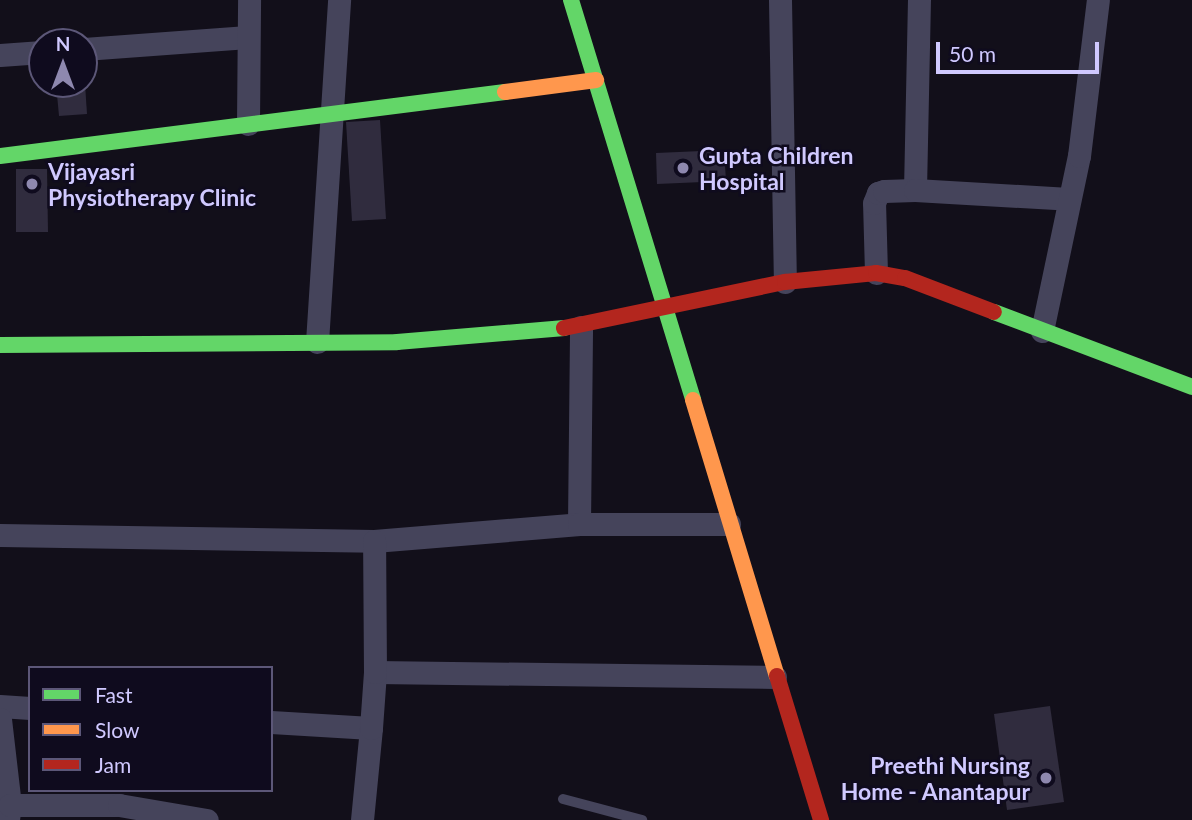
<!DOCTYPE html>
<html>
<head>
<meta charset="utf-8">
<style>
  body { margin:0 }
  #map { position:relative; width:1192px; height:820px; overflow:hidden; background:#120f1a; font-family:Lato,sans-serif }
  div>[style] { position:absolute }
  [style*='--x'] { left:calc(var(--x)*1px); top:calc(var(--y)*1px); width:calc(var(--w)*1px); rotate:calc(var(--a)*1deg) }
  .building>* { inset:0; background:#302c3e }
  .lane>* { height:10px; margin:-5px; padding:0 5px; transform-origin:5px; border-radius:5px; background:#45445b }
  .street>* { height:23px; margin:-11.5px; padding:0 11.5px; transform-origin:11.5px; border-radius:11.5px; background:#45445b }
  .fast>* { height:16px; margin:-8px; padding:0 8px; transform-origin:8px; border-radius:8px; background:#63d668 }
  .slow>* { height:16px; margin:-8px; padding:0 8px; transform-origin:8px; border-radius:8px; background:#ff974d }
  .jam>* { height:16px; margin:-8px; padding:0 8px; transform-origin:8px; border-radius:8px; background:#b3261e }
  .dots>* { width:19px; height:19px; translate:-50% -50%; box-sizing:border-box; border:4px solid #0f0b1e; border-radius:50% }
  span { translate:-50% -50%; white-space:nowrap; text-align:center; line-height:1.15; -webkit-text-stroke:5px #0f0b1e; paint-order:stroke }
  .poi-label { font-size:23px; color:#d0c9ff; font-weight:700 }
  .left { translate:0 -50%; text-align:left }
  .right { translate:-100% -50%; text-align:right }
  .legend { position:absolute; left:28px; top:666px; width:245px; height:126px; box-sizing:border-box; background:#0f0b1e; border:2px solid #5c5778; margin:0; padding:9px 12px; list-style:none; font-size:21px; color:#d0c9ff }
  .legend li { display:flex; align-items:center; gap:14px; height:35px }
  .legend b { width:35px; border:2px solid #5c5778 }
  .north { position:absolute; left:28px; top:28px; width:70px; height:70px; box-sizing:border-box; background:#0f0b1e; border:2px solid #5c5778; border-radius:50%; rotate:0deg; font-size:19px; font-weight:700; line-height:28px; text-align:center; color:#d0c9ff }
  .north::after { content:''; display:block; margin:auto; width:24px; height:32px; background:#8e88af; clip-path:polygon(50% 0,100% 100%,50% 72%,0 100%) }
  .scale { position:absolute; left:936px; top:42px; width:163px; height:32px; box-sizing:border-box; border:4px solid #d0c9ff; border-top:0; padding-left:9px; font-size:21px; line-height:24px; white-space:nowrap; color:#d0c9ff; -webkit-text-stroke:5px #0f0b1e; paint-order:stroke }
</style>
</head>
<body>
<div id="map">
  <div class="building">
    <div style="clip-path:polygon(56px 84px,85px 84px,87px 114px,59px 116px)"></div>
    <div style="clip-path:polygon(380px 120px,386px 219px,352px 221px,346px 122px)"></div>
    <div style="clip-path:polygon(724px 150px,726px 181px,657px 184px,656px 153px)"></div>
    <div style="clip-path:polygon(16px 169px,47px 169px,48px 232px,16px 232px)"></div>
    <div style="clip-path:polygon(1050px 706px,1064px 802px,1007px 810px,994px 714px)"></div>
  </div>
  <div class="lane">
    <div style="--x:563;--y:799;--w:82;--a:14.9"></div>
  </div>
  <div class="street">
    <div style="--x:780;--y:0;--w:282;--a:89"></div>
    <div style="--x:84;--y:49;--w:164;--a:-4.2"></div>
    <div style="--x:0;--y:55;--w:42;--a:-4.1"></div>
    <div style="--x:248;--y:124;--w:124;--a:-89.5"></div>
    <div style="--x:915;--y:190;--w:190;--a:-88.8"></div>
    <div style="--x:876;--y:273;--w:70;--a:-91.6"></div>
    <div style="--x:874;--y:203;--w:11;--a:-68"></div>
    <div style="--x:878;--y:193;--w:6;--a:-18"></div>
    <div style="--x:884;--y:191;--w:31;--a:-2"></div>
    <div style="--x:915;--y:190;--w:154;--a:3.3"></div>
    <div style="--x:1042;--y:331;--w:179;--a:-78.1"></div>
    <div style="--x:1079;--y:156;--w:157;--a:-83.1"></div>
    <div style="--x:317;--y:342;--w:343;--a:-86.3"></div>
    <div style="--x:579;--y:524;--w:197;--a:-89.4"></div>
    <div style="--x:0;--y:535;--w:374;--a:0.9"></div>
    <div style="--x:374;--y:541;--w:206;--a:-4.7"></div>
    <div style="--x:579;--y:524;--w:150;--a:0"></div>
    <div style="--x:375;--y:672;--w:400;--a:0.7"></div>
    <div style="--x:0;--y:706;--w:30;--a:4"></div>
    <div style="--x:0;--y:719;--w:87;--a:83.4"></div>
    <div style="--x:10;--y:805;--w:15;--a:98"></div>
    <div style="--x:271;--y:722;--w:100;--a:3.4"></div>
    <div style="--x:371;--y:728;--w:92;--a:95.6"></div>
    <div style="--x:371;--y:728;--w:56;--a:-85.9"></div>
    <div style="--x:375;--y:672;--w:131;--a:-90.4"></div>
    <div style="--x:10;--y:805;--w:109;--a:0"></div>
    <div style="--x:119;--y:805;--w:89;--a:9.7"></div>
  </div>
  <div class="fast">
    <div style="--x:571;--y:0;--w:418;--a:73"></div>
    <div style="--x:0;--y:156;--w:509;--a:-7.22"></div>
    <div style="--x:994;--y:312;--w:212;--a:20.7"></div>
    <div style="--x:0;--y:345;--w:397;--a:-0.4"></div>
    <div style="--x:397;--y:342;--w:168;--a:-4.8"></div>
  </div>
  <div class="slow">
    <div style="--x:505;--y:92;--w:92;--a:-7.5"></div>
    <div style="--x:693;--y:400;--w:288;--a:73.1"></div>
  </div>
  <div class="jam">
    <div style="--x:564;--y:328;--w:226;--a:-11.8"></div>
    <div style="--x:785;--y:282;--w:91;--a:-5.6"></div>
    <div style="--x:876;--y:273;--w:29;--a:10"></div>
    <div style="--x:905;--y:278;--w:95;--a:20.9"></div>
    <div style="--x:777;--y:676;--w:151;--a:73"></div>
  </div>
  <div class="dots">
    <div style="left:683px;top:168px;background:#8e88af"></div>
    <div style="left:32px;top:184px;background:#8e88af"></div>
    <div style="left:1046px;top:778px;background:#8e88af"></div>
  </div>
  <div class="poi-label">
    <span class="left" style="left:699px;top:168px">Gupta Children<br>Hospital</span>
    <span class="left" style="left:48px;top:184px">Vijayasri<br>Physiotherapy Clinic</span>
    <span class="right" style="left:1030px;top:778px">Preethi Nursing<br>Home - Anantapur</span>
  </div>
  <ul class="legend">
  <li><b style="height:9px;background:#63d668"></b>Fast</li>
  <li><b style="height:9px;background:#ff974d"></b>Slow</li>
  <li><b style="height:9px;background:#b3261e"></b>Jam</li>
  </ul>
  <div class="north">N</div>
  <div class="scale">50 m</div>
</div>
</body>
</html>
